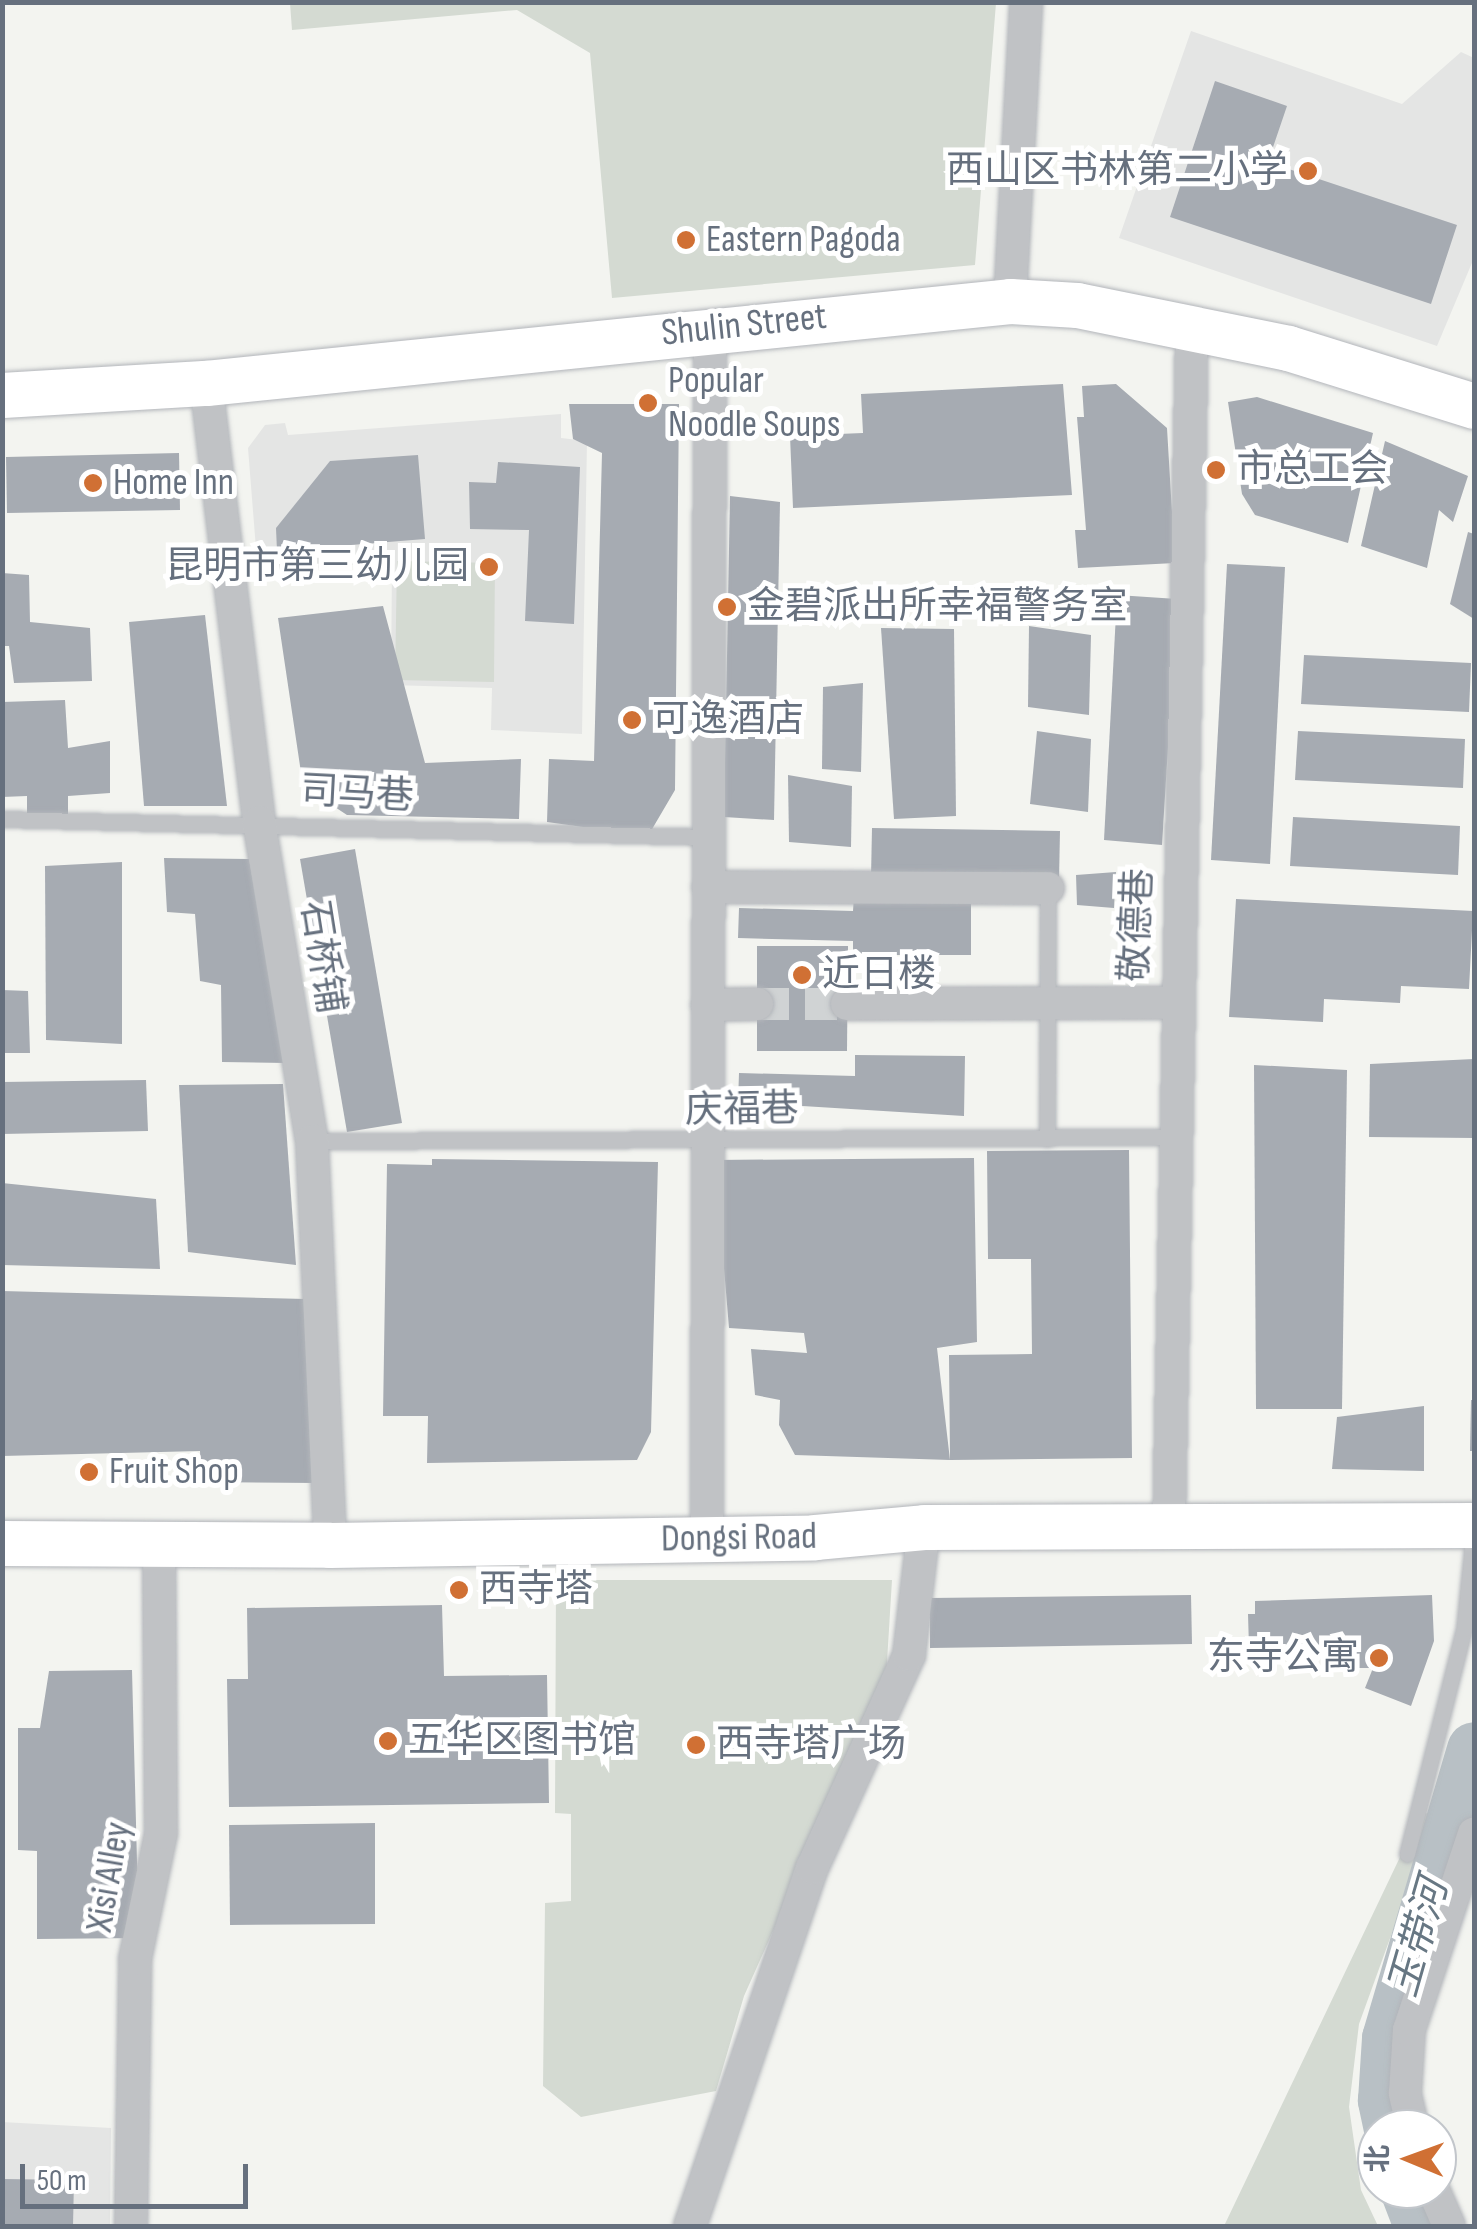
<!DOCTYPE html>
<html>
<head>
<meta charset="utf-8">
<style>
  body { margin:0 }
  #map { position:relative; width:1477px; height:2229px; overflow:hidden; background:#f3f4f0; font-family:"Sofia Sans Condensed","Noto Sans SC",sans-serif }
  div>[style] { position:absolute }
  [style*='--x'] { left:calc(var(--x)*1px); top:calc(var(--y)*1px); width:calc(var(--w)*1px); rotate:calc(var(--a)*1deg) }
  .built>* { inset:0; background:#e4e5e4 }
  .green>* { inset:0; background:#d4dad2 }
  .river>* { height:55px; margin:-27.5px; padding:0 27.5px; transform-origin:27.5px; border-radius:27.5px; background:#b8c0c5 }
  .building>* { inset:0; background:#a6abb2 }
  .street-tunnel>* { height:32px; margin-top:-16px; transform-origin:0; background:repeating-linear-gradient(90deg,#d0d3d4 0 32px,transparent 0 48px) }
  .roads { filter:drop-shadow(0 0 2px #b2b5ba) drop-shadow(0 0 2px #b2b5ba) }
  .lane>* { height:15px; margin:-7.5px; padding:0 7.5px; transform-origin:7.5px; border-radius:7.5px; background:#c0c2c5 }
  .street>* { height:32px; margin:-16px; padding:0 16px; transform-origin:16px; border-radius:16px; background:#c0c2c5 }
  .secondary>* { height:45px; margin:-22.5px; padding:0 22.5px; transform-origin:22.5px; border-radius:22.5px; background:#fff }
  .dots>* { width:28px; height:28px; translate:-50% -50%; box-sizing:border-box; border:5px solid #fff; border-radius:50% }
  span { translate:-50% -50%; white-space:nowrap; text-align:center; line-height:1.15; -webkit-text-stroke:10px #fff; paint-order:stroke }
  .poi-label { font-size:38px; color:#66707e }
  .right { translate:-100% -50%; text-align:right }
  .left { translate:0 -50%; text-align:left }
  .street-label { font-size:38px; color:#66707e }
  .water-label { font-size:40px; color:#677783; font-style:italic }
  .frame { position:absolute; inset:0; border:5px solid #66707e; pointer-events:none }
  .north { position:absolute; left:1357px; top:2109px; width:100px; height:100px; box-sizing:border-box; background:#fff; border:2px solid #c2c6cb; border-radius:50%; rotate:271deg; font-size:28px; font-weight:700; line-height:40px; text-align:center; color:#66707e }
  .north::after { content:''; display:block; margin:auto; width:35px; height:45px; background:#d07034; clip-path:polygon(50% 0,100% 100%,50% 72%,0 100%) }
  .scale { position:absolute; left:20px; top:2164px; width:228px; height:45px; box-sizing:border-box; border:5px solid #66707e; border-top:0; padding-left:12px; font-size:30px; line-height:35px; white-space:nowrap; color:#66707e; -webkit-text-stroke:8px #fff; paint-order:stroke }
</style>
</head>
<body>
<div id="map">
  <div class="built">
    <div style="clip-path:polygon(1191px 31px,1402px 104px,1461px 52px,1474px 58px,1474px 258px,1437px 346px,1119px 238px)"></div>
    <div style="clip-path:polygon(561px 414px,561px 438px,587px 441px,582px 734px,491px 730px,492px 688px,391px 685px,392px 561px,258px 574px,248px 448px,265px 425px,285px 423px,288px 435px)"></div>
    <div style="clip-path:polygon(2px 2122px,111px 2128px,110px 2226px,3px 2226px)"></div>
  </div>
  <div class="green">
    <div style="clip-path:polygon(290px 3px,996px 3px,975px 265px,612px 298px,590px 53px,517px 10px,292px 30px)"></div>
    <div style="clip-path:polygon(397px 561px,495px 563px,494px 682px,395px 680px)"></div>
    <div style="clip-path:polygon(556px 1580px,892px 1580px,886px 1678px,744px 1996px,716px 2091px,581px 2117px,543px 2086px,545px 1903px,571px 1901px,571px 1814px,555px 1813px)"></div>
    <div style="clip-path:polygon(1422px 1811px,1434px 1817px,1359px 2024px,1349px 2107px,1361px 2190px,1378px 2226px,1224px 2226px)"></div>
  </div>
  <div class="river">
    <div style="--x:1391;--y:2129;--w:30;--a:-102"></div>
    <div style="--x:1385;--y:2100;--w:62;--a:-86.3"></div>
    <div style="--x:1389;--y:2038;--w:301;--a:-73.6"></div>
    <div style="--x:1407;--y:2189;--w:40;--a:69"></div>
  </div>
  <div class="building">
    <div style="clip-path:polygon(1215px 81px,1287px 106px,1268px 162px,1457px 225px,1431px 304px,1170px 217px)"></div>
    <div style="clip-path:polygon(1063px 384px,1072px 495px,793px 508px,790px 436px,863px 433px,861px 394px)"></div>
    <div style="clip-path:polygon(1116px 384px,1167px 428px,1175px 563px,1078px 568px,1075px 530px,1086px 530px,1077px 417px,1084px 417px,1082px 386px)"></div>
    <div style="clip-path:polygon(1257px 397px,1373px 433px,1348px 543px,1255px 515px,1242px 494px,1228px 402px)"></div>
    <div style="clip-path:polygon(569px 404px,679px 404px,675px 790px,648px 836px,547px 822px,549px 759px,594px 761px,602px 453px,573px 439px)"></div>
    <div style="clip-path:polygon(1385px 441px,1468px 476px,1453px 522px,1439px 510px,1427px 568px,1361px 546px)"></div>
    <div style="clip-path:polygon(179px 453px,180px 510px,7px 513px,6px 457px)"></div>
    <div style="clip-path:polygon(418px 455px,425px 539px,277px 551px,276px 528px,330px 461px)"></div>
    <div style="clip-path:polygon(498px 462px,580px 467px,574px 624px,525px 621px,529px 530px,470px 529px,469px 482px,496px 483px)"></div>
    <div style="clip-path:polygon(730px 496px,780px 502px,774px 820px,724px 817px)"></div>
    <div style="clip-path:polygon(1468px 532px,1474px 534px,1474px 619px,1450px 604px)"></div>
    <div style="clip-path:polygon(1227px 564px,1285px 567px,1270px 864px,1211px 860px)"></div>
    <div style="clip-path:polygon(2px 573px,29px 575px,30px 622px,90px 628px,92px 681px,14px 683px,9px 646px,2px 646px)"></div>
    <div style="clip-path:polygon(1117px 595px,1177px 599px,1162px 845px,1104px 840px)"></div>
    <div style="clip-path:polygon(383px 606px,425px 763px,521px 759px,519px 819px,347px 815px,303px 786px,278px 618px)"></div>
    <div style="clip-path:polygon(205px 615px,227px 806px,144px 806px,129px 622px)"></div>
    <div style="clip-path:polygon(1029px 626px,1091px 635px,1089px 715px,1028px 707px)"></div>
    <div style="clip-path:polygon(881px 628px,954px 629px,956px 816px,894px 819px)"></div>
    <div style="clip-path:polygon(1304px 655px,1471px 663px,1469px 712px,1301px 704px)"></div>
    <div style="clip-path:polygon(863px 683px,861px 772px,822px 769px,823px 687px)"></div>
    <div style="clip-path:polygon(65px 700px,68px 748px,110px 741px,110px 793px,68px 796px,68px 814px,27px 814px,27px 796px,2px 797px,2px 702px)"></div>
    <div style="clip-path:polygon(1037px 731px,1091px 739px,1088px 812px,1030px 804px)"></div>
    <div style="clip-path:polygon(1298px 731px,1465px 739px,1463px 788px,1295px 780px)"></div>
    <div style="clip-path:polygon(788px 775px,852px 786px,851px 847px,789px 842px)"></div>
    <div style="clip-path:polygon(1293px 817px,1460px 826px,1458px 875px,1290px 866px)"></div>
    <div style="clip-path:polygon(872px 828px,1060px 831px,1059px 880px,871px 877px)"></div>
    <div style="clip-path:polygon(355px 849px,402px 1123px,347px 1132px,300px 859px)"></div>
    <div style="clip-path:polygon(164px 858px,249px 859px,287px 1063px,222px 1062px,221px 985px,200px 981px,195px 914px,167px 912px)"></div>
    <div style="clip-path:polygon(122px 862px,122px 1044px,46px 1040px,45px 866px)"></div>
    <div style="clip-path:polygon(1116px 872px,1114px 908px,1077px 905px,1076px 875px)"></div>
    <div style="clip-path:polygon(854px 896px,971px 897px,971px 955px,853px 955px,853px 941px,738px 938px,739px 908px,853px 911px)"></div>
    <div style="clip-path:polygon(1236px 899px,1473px 911px,1469px 989px,1401px 986px,1400px 1003px,1324px 999px,1323px 1022px,1229px 1017px)"></div>
    <div style="clip-path:polygon(757px 946px,848px 946px,847px 1051px,757px 1051px)"></div>
    <div style="clip-path:polygon(2px 990px,28px 991px,30px 1053px,2px 1053px)"></div>
    <div style="clip-path:polygon(855px 1055px,965px 1056px,964px 1116px,738px 1102px,739px 1073px,855px 1076px)"></div>
    <div style="clip-path:polygon(1474px 1059px,1474px 1138px,1369px 1137px,1370px 1064px)"></div>
    <div style="clip-path:polygon(1254px 1065px,1347px 1070px,1342px 1409px,1256px 1409px)"></div>
    <div style="clip-path:polygon(146px 1080px,148px 1131px,2px 1134px,2px 1082px)"></div>
    <div style="clip-path:polygon(283px 1084px,296px 1265px,188px 1252px,179px 1085px)"></div>
    <div style="clip-path:polygon(1129px 1150px,1132px 1458px,950px 1460px,949px 1355px,1032px 1354px,1031px 1259px,988px 1259px,987px 1151px)"></div>
    <div style="clip-path:polygon(974px 1158px,977px 1342px,937px 1348px,950px 1460px,795px 1455px,779px 1425px,780px 1400px,755px 1395px,751px 1349px,807px 1353px,804px 1333px,729px 1328px,715px 1160px)"></div>
    <div style="clip-path:polygon(432px 1159px,658px 1162px,651px 1432px,637px 1460px,427px 1463px,428px 1416px,383px 1416px,387px 1164px,432px 1165px)"></div>
    <div style="clip-path:polygon(2px 1183px,156px 1199px,160px 1269px,2px 1265px)"></div>
    <div style="clip-path:polygon(2px 1291px,306px 1299px,317px 1483px,201px 1482px,200px 1451px,2px 1456px)"></div>
    <div style="clip-path:polygon(1471px 1400px,1474px 1400px,1474px 1451px,1470px 1451px)"></div>
    <div style="clip-path:polygon(1424px 1406px,1424px 1471px,1332px 1469px,1337px 1417px)"></div>
    <div style="clip-path:polygon(1191px 1595px,1192px 1644px,930px 1648px,930px 1598px)"></div>
    <div style="clip-path:polygon(1432px 1595px,1434px 1641px,1411px 1706px,1365px 1688px,1373px 1668px,1330px 1668px,1329px 1646px,1249px 1648px,1248px 1614px,1255px 1614px,1255px 1601px)"></div>
    <div style="clip-path:polygon(442px 1605px,444px 1676px,547px 1675px,549px 1803px,229px 1807px,227px 1679px,248px 1679px,247px 1608px)"></div>
    <div style="clip-path:polygon(132px 1670px,139px 1938px,37px 1939px,37px 1851px,18px 1850px,18px 1728px,40px 1728px,49px 1671px)"></div>
    <div style="clip-path:polygon(375px 1823px,375px 1924px,230px 1925px,229px 1825px)"></div>
    <div style="clip-path:polygon(2px 2179px,74px 2180px,73px 2226px,2px 2226px)"></div>
  </div>
  <div class="street-tunnel">
    <div style="--x:757;--y:1004;--w:90;--a:0"></div>
  </div>
  <div class="roads">
    <div class="lane">
      <div style="--x:2;--y:819;--w:706;--a:1.46"></div>
      <div style="--x:1047;--y:1139;--w:251;--a:-89.8"></div>
      <div style="--x:312;--y:1141;--w:861;--a:-0.27"></div>
      <div style="--x:1407;--y:1854;--w:232;--a:-75.8"></div>
      <div style="--x:1464;--y:1629;--w:99;--a:-84.2"></div>
    </div>
    <div class="street">
      <div style="--x:1010;--y:301;--w:299;--a:-86.9"></div>
      <div style="--x:206;--y:383;--w:442;--a:83.1"></div>
      <div style="--x:259;--y:822;--w:323;--a:80.6"></div>
      <div style="--x:312;--y:1141;--w:404;--a:87.4"></div>
      <div style="--x:708;--y:887;--w:340;--a:0.2"></div>
      <div style="--x:847;--y:1004;--w:328;--a:-0.2"></div>
      <div style="--x:707;--y:1005;--w:50;--a:-1.1"></div>
      <div style="--x:1169;--y:1527;--w:1200;--a:-88.9"></div>
      <div style="--x:707;--y:1539;--w:1212;--a:-89.86"></div>
      <div style="--x:1413;--y:2129;--w:37;--a:-103"></div>
      <div style="--x:1405;--y:2093;--w:63;--a:-86.4"></div>
      <div style="--x:1409;--y:2030;--w:207;--a:-71.7"></div>
      <div style="--x:1433;--y:2189;--w:40;--a:66.6"></div>
      <div style="--x:131;--y:2226;--w:267;--a:-89.1"></div>
      <div style="--x:135;--y:1959;--w:129;--a:-78.3"></div>
      <div style="--x:161;--y:1833;--w:292;--a:-90.4"></div>
      <div style="--x:690;--y:2226;--w:378;--a:-71.2"></div>
      <div style="--x:812;--y:1868;--w:234;--a:-65.5"></div>
      <div style="--x:909;--y:1655;--w:129;--a:-83.3"></div>
    </div>
    <div class="secondary">
      <div style="--x:2;--y:395;--w:204;--a:-3.4"></div>
      <div style="--x:206;--y:383;--w:808;--a:-5.82"></div>
      <div style="--x:1010;--y:301;--w:67;--a:3.4"></div>
      <div style="--x:1077;--y:305;--w:215;--a:11.5"></div>
      <div style="--x:1288;--y:348;--w:195;--a:17.3"></div>
      <div style="--x:2;--y:1543;--w:328;--a:0.3"></div>
      <div style="--x:330;--y:1545;--w:485;--a:-0.9"></div>
      <div style="--x:815;--y:1537;--w:109;--a:-5.2"></div>
      <div style="--x:924;--y:1527;--w:550;--a:-0.21"></div>
    </div>
  </div>
  <div class="dots">
    <div style="left:1308px;top:171px;background:#d07034"></div>
    <div style="left:686px;top:240px;background:#d07034"></div>
    <div style="left:648px;top:403px;background:#d07034"></div>
    <div style="left:1216px;top:470px;background:#d07034"></div>
    <div style="left:93px;top:483px;background:#d07034"></div>
    <div style="left:489px;top:567px;background:#d07034"></div>
    <div style="left:727px;top:607px;background:#d07034"></div>
    <div style="left:632px;top:720px;background:#d07034"></div>
    <div style="left:802px;top:975px;background:#d07034"></div>
    <div style="left:89px;top:1472px;background:#d07034"></div>
    <div style="left:459px;top:1590px;background:#d07034"></div>
    <div style="left:1379px;top:1658px;background:#d07034"></div>
    <div style="left:388px;top:1741px;background:#d07034"></div>
    <div style="left:696px;top:1745px;background:#d07034"></div>
  </div>
  <div class="poi-label">
    <span class="right" style="left:1288px;top:171px">西山区书林第二小学</span>
    <span class="left" style="left:706px;top:240px">Eastern Pagoda</span>
    <span class="left" style="left:668px;top:403px">Popular<br>Noodle Soups</span>
    <span class="left" style="left:1236px;top:470px">市总工会</span>
    <span class="left" style="left:113px;top:483px">Home Inn</span>
    <span class="right" style="left:469px;top:567px">昆明市第三幼儿园</span>
    <span class="left" style="left:747px;top:607px">金碧派出所幸福警务室</span>
    <span class="left" style="left:652px;top:720px">可逸酒店</span>
    <span class="left" style="left:822px;top:975px">近日楼</span>
    <span class="left" style="left:109px;top:1472px">Fruit Shop</span>
    <span class="left" style="left:479px;top:1590px">西寺塔</span>
    <span class="right" style="left:1359px;top:1658px">东寺公寓</span>
    <span class="left" style="left:408px;top:1741px">五华区图书馆</span>
    <span class="left" style="left:716px;top:1745px">西寺塔广场</span>
  </div>
  <div class="street-label">
    <span style="left:744px;top:325px;rotate:-6deg">Shulin Street</span>
    <span style="left:357px;top:794px;rotate:3deg">司马巷</span>
    <span style="left:1137px;top:925px;rotate:-88deg">敬德巷</span>
    <span style="left:322px;top:957px;rotate:81deg">石桥铺</span>
    <span style="left:742px;top:1110px;rotate:-1deg">庆福巷</span>
    <span style="left:739px;top:1538px;rotate:-1deg">Dongsi Road</span>
    <span style="left:109px;top:1877px;rotate:-80deg">Xisi Alley</span>
  </div>
  <div class="water-label">
    <span style="left:1419px;top:1938px;rotate:-74deg">玉带河</span>
  </div>
  <div class="frame"></div>
  <div class="north">北</div>
  <div class="scale">50 m</div>
</div>
</body>
</html>
